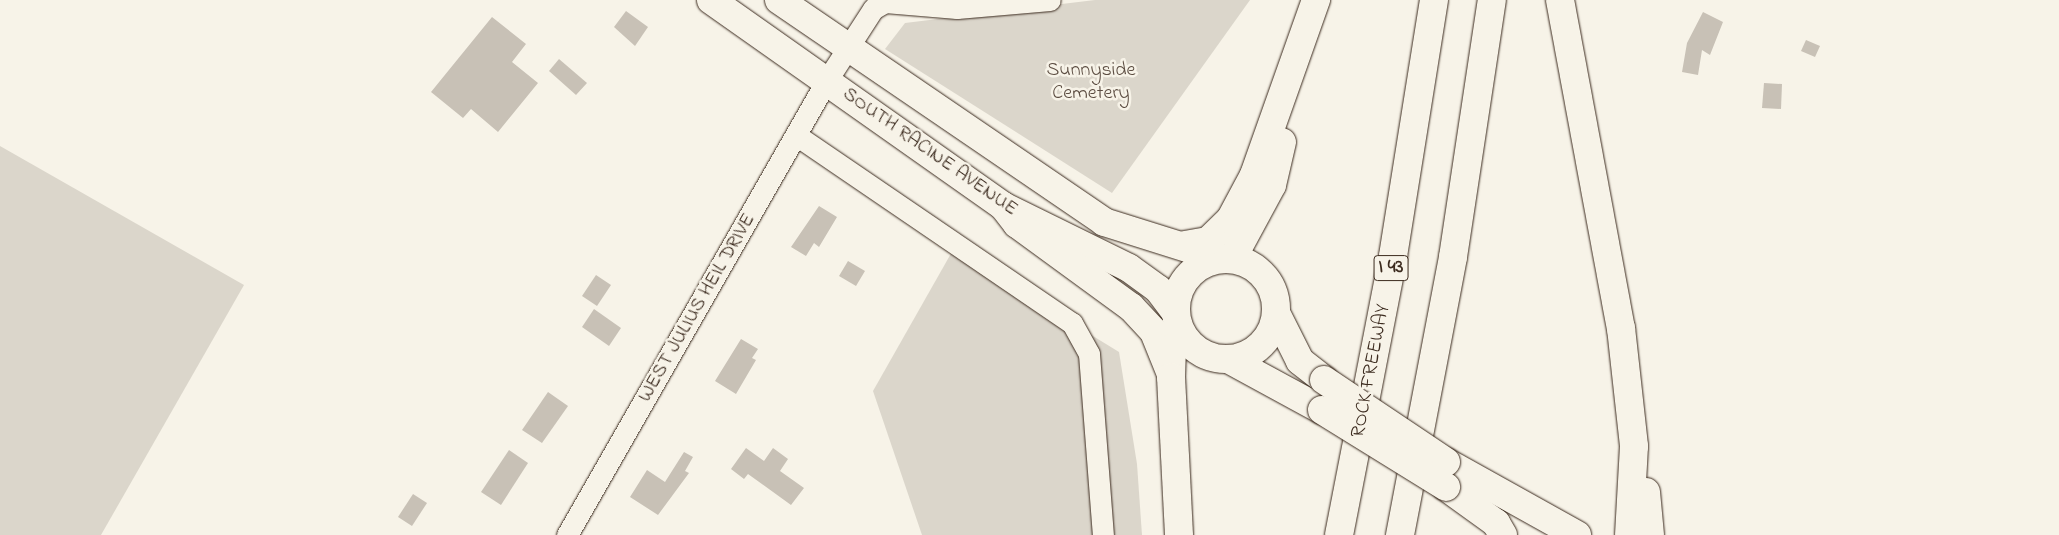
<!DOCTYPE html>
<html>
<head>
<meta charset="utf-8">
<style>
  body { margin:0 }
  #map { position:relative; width:2059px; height:535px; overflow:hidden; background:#f7f3e8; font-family:"Indie Flower",sans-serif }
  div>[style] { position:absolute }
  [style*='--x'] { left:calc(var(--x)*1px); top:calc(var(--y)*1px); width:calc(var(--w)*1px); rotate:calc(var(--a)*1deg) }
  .green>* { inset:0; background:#dbd6cb }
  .building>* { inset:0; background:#c8c1b6 }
  .roads { filter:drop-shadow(0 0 1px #3b2a1e) drop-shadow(0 0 1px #3b2a1e) }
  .minor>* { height:21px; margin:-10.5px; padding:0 10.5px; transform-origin:10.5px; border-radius:10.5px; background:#f7f3e8 }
  .major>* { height:28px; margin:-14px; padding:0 14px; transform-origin:14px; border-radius:14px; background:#f7f3e8 }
  .major>.ring { margin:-14px; padding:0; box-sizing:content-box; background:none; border:28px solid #f7f3e8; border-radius:50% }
  .highway>* { height:28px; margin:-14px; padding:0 14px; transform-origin:14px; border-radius:14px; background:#f7f3e8 }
  .bridges { filter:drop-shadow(0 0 1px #3b2a1e) drop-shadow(0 0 1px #3b2a1e) }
  .major-bridge>* { height:28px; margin:-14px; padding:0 14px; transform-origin:14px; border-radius:14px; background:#f7f3e8 }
  span { translate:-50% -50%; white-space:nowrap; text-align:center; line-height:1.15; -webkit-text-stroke:5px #f7f3e8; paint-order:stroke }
  .shield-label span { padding:1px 4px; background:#f7f3e8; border:1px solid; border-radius:4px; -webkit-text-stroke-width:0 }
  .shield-label { font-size:19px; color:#3b2a1e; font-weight:700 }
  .park-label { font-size:20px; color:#5b4c41 }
  .street-label { font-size:20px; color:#3b2a1e }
</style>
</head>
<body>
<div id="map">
  <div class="green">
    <div style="clip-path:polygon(1095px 0,1250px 0,1112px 193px,885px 49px,905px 23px)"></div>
    <div style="clip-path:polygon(0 146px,244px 285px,101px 535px,0 535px)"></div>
    <div style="clip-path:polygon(953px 250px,1119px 352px,1137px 464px,1142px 535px,922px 535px,873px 391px)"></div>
  </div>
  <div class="building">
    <div style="clip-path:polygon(626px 11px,648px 27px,635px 46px,614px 27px)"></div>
    <div style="clip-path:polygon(1703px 12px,1723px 22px,1710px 55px,1702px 50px,1698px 75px,1682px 72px,1687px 43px)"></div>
    <div style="clip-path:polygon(492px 17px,526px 44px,512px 62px,538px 83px,498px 132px,471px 109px,463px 118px,431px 92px)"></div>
    <div style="clip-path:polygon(1806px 40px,1820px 46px,1815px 57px,1801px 51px)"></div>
    <div style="clip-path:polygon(559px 59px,587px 83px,576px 95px,549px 71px)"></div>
    <div style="clip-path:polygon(1764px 83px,1782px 84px,1781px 109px,1762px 108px)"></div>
    <div style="clip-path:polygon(819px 206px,837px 217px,819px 247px,814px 243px,806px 256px,791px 247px)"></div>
    <div style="clip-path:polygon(848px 261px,865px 271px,856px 286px,839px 276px)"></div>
    <div style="clip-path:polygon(596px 275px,611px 285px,597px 306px,582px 296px)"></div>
    <div style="clip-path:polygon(594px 309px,621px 328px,609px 346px,582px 327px)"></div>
    <div style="clip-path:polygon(741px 339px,758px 349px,752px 358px,756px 360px,736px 394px,715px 381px)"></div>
    <div style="clip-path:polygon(548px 392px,568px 406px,542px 443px,522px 430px)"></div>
    <div style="clip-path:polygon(746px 448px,764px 461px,773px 448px,788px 459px,780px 471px,804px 488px,791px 505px,748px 474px,744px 479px,731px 469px)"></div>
    <div style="clip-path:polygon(509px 450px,528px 463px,501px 505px,481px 492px)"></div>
    <div style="clip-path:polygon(684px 452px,693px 457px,685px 471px,689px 473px,658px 515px,630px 497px,647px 470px,665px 482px)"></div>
    <div style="clip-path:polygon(413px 494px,427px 503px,412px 526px,398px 517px)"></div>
  </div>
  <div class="roads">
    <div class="minor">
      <div style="--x:796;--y:135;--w:334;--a:34.3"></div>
      <div style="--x:1072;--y:323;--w:35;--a:61"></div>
      <div style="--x:1089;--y:354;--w:182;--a:85.6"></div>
      <div style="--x:567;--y:535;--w:524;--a:-60.26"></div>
      <div style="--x:827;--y:80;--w:85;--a:-57.1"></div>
      <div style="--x:873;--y:9;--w:14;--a:-30"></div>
      <div style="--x:885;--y:2;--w:72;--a:4.8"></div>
      <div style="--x:957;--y:8;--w:93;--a:-4.9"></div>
    </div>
    <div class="major">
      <div style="--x:711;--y:0;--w:357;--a:35.2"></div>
      <div style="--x:1003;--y:206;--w:140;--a:26.2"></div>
      <div style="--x:1129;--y:268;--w:36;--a:36"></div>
      <div style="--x:1158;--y:289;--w:30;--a:53"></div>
      <div style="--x:779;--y:0;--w:394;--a:34.3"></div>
      <div style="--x:1104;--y:222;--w:124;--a:17.4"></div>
      <div class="ring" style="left:1176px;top:259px;width:72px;height:72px"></div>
      <div style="--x:1277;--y:315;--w:51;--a:63.4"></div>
      <div style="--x:1300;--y:361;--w:31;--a:38"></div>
      <div style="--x:1230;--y:360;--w:105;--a:28.5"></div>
      <div style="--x:1446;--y:462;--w:150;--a:29.1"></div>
      <div style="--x:1446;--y:487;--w:62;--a:35.8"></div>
      <div style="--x:1496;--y:523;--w:14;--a:60"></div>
    </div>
    <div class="highway">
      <div style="--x:1560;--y:0;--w:334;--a:79.5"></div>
      <div style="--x:1621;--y:328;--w:119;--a:83.7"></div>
      <div style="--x:1634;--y:446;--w:89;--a:93.2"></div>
      <div style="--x:1003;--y:206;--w:23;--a:52"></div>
      <div style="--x:1017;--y:224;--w:141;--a:36.1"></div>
      <div style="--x:1131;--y:307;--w:34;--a:47"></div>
      <div style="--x:1154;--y:332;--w:45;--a:68"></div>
      <div style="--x:1185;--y:245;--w:23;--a:-10"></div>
      <div style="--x:1208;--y:241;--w:30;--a:-44"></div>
      <div style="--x:1230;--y:220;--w:51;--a:-61.9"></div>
      <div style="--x:1254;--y:175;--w:186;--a:-70.5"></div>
      <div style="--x:1232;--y:259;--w:84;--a:-61.6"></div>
      <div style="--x:1272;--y:185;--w:44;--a:-76.9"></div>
      <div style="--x:1179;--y:327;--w:22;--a:108"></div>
      <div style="--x:1172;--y:348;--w:29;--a:92"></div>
      <div style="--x:1171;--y:377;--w:158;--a:87.1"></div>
      <div style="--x:1646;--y:492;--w:43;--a:84.7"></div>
      <div style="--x:1339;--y:535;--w:284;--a:-79"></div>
      <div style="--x:1393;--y:256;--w:259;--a:-80.9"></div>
      <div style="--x:1400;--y:535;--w:283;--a:-79.2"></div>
      <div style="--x:1453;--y:257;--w:260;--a:-81.4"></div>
    </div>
  </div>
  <div class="bridges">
    <div class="major-bridge">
      <div style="--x:1324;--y:380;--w:147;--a:33.9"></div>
      <div style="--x:1322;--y:410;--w:146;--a:31.8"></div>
    </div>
  </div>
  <div class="shield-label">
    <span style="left:1391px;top:268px">I 43</span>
  </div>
  <div class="park-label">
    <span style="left:1091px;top:82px">Sunnyside<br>Cemetery</span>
  </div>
  <div class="street-label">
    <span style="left:930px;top:152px;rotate:35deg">SOUTH RACINE AVENUE</span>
    <span style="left:697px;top:308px;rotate:-60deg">WEST JULIUS HEIL DRIVE</span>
    <span style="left:1371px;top:371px;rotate:-79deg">ROCK FREEWAY</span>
  </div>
</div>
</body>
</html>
